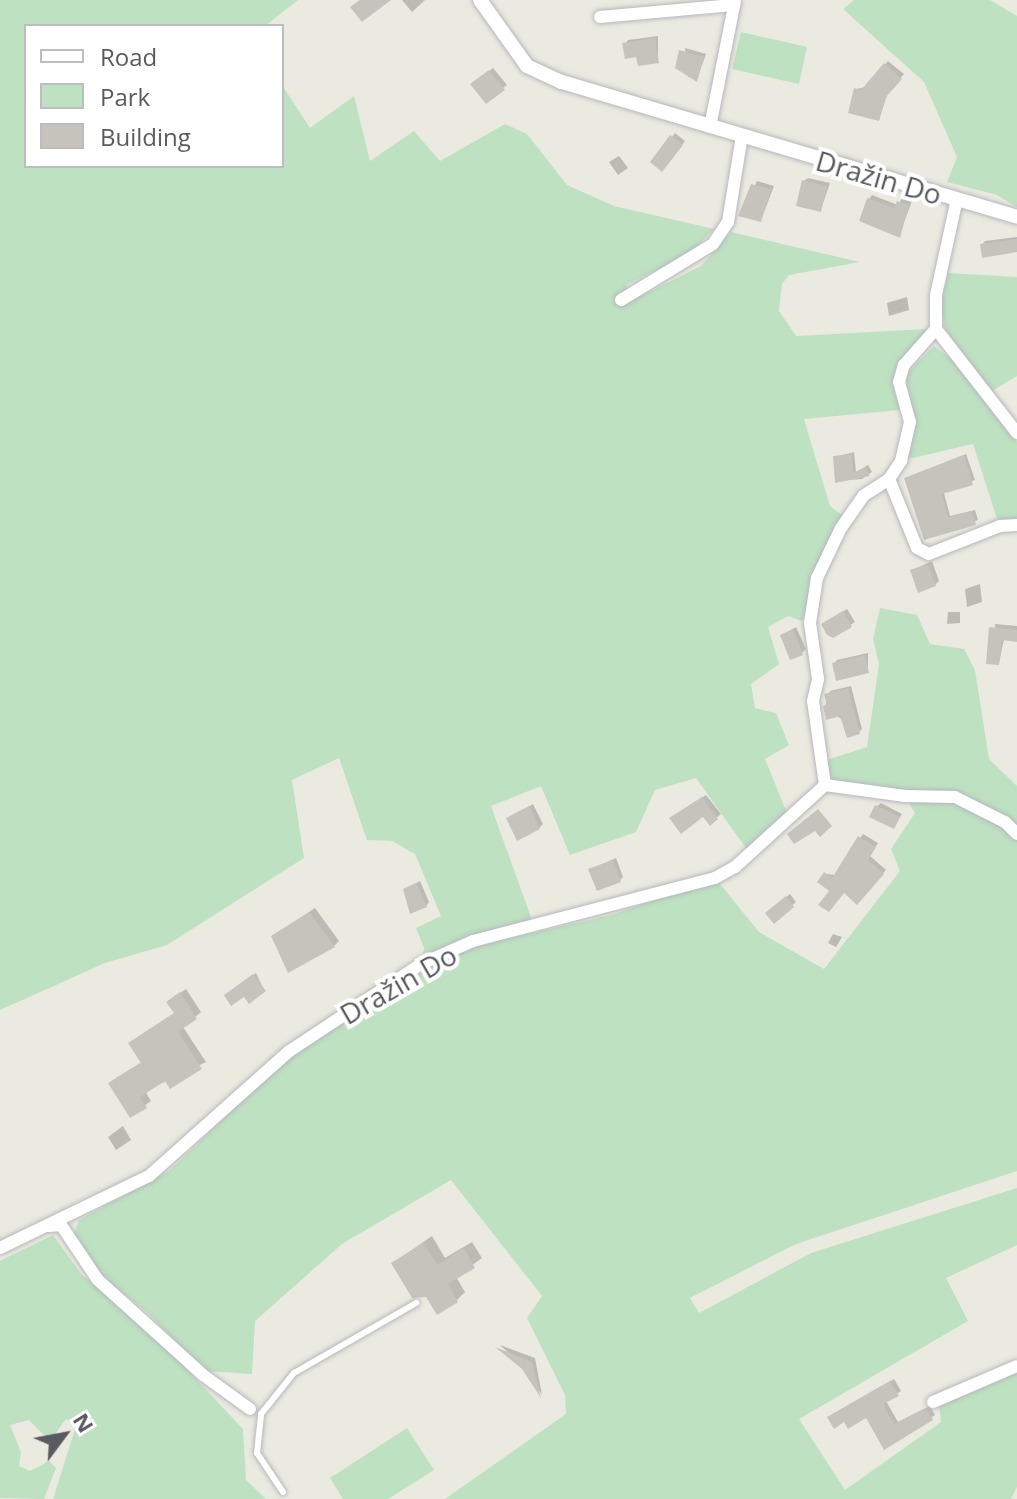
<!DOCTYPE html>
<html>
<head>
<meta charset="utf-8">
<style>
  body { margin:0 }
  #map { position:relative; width:1017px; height:1499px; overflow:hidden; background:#ebeae0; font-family:"Open Sans",sans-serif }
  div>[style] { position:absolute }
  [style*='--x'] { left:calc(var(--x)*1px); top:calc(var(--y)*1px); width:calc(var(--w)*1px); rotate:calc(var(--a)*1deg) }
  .green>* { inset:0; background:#bee1c2 }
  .shadow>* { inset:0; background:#0003 }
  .building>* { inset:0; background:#c6c3bd }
  .roads { filter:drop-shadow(0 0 2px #b6b7bc) drop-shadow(0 0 2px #b6b7bc) }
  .service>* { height:6px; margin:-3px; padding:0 3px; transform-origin:3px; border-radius:3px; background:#fff }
  .minor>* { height:12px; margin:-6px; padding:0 6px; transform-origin:6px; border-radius:6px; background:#fff }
  .tertiary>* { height:14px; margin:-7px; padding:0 7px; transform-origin:7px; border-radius:7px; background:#fff }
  span { translate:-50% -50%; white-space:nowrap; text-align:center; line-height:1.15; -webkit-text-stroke:8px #fff; paint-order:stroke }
  .street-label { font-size:28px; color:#595b60 }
  .legend { position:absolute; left:24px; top:24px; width:260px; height:144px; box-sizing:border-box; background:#fff; border:2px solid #bdbdbf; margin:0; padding:10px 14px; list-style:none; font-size:24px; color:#595b60 }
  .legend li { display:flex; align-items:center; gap:16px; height:40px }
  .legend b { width:40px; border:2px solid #bdbdbf }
  .north { position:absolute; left:24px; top:1395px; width:80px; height:80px; -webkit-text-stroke:6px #fff; paint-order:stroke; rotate:58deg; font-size:22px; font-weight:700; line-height:32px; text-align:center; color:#595b60 }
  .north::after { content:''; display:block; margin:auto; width:28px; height:36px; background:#595b60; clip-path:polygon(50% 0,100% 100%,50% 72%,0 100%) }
</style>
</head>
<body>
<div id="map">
  <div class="green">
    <div style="clip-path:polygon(0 0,298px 0,265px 26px,26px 26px,26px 166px,282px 166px,282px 85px,310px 128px,354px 96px,370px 161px,414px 131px,440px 161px,505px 124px,527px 134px,567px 185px,614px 206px,714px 229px,690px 253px,626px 285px,635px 299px,701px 266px,731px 232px,860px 262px,789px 275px,782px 284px,779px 311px,796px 336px,927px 329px,894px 383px,900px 410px,804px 419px,830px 506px,846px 518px,802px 621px,788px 616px,768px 627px,779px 664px,751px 684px,755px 708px,776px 713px,789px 745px,765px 759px,787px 813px,748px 851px,696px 778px,655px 790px,636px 832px,570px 855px,541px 786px,491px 806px,533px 923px,421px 963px,424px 948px,416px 928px,441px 916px,415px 854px,392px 841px,367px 840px,339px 758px,292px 780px,304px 858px,167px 945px,105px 963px,0 1010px)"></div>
    <div style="clip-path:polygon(854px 0,990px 0,1017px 16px,1017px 207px,997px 195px,947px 182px,957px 157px,924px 82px,843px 9px)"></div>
    <div style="clip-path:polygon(741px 32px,807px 47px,799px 84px,732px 69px)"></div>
    <div style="clip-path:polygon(948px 273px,1017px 277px,1017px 376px,992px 391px,945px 329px,941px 306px)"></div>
    <div style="clip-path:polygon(934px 346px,951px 359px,1017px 442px,1017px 521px,997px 519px,973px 444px,908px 459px,914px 425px,905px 375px)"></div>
    <div style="clip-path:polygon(880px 608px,917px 615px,930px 644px,964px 649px,975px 670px,989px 759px,1017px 786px,1017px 832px,956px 795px,827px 784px,824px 761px,867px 747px,879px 664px,873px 639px)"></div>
    <div style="clip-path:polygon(927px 796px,980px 810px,1017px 837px,1017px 1171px,796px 1244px,690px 1298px,699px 1313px,811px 1253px,1017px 1188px,1017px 1245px,946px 1278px,968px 1321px,799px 1419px,845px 1490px,941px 1422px,939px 1406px,1017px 1371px,1017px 1487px,1011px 1499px,445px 1499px,566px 1414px,565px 1395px,527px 1318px,542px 1296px,451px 1180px,342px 1244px,255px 1321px,252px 1374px,205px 1371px,148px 1313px,102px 1276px,74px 1234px,79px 1220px,169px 1171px,290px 1055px,422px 968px,459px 950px,611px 915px,716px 879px,759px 932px,824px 969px,900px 871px,891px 849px,915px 813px,906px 798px)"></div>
    <div style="clip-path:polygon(53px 1235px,81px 1274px,146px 1326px,243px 1429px,246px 1480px,266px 1499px,53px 1499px,76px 1426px,66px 1419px,50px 1441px,29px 1420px,10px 1425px,21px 1452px,19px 1466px,30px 1471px,49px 1461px,56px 1468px,44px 1499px,0 1498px,0 1261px)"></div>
    <div style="clip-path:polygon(407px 1428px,434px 1470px,388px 1499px,343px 1499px,330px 1478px)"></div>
  </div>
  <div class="shadow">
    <div style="clip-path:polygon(402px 0,425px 0,412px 12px)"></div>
    <div style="clip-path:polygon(658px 36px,658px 61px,625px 44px,628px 40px)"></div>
    <div style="clip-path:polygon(685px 48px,706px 54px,697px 79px,688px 77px)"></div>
    <div style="clip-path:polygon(888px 61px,904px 74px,888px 92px,879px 119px,856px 89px,866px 87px)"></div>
    <div style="clip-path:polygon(493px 68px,507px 85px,503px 88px,477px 81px)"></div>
    <div style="clip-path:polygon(675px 133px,685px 141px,665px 166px,672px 137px)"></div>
    <div style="clip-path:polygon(619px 156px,628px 168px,618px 175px,609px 162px)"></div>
    <div style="clip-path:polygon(808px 178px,830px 183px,821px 209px,804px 181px)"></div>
    <div style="clip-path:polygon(757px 181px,774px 186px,761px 220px,740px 215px)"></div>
    <div style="clip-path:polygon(872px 195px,898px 205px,902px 198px,912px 201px,899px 235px,869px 199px)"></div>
    <div style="clip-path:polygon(1017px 237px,1017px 250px,982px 245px,985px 241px)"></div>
    <div style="clip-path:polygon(907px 297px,909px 310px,889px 316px,887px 303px)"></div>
    <div style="clip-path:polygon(854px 452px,856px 472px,868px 465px,872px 472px,862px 479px,837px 481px,835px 457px)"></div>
    <div style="clip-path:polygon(966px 454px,975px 480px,944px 493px,950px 516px,975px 510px,978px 520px,925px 538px,906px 478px)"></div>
    <div style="clip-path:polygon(932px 561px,939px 581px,935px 585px,912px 570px)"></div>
    <div style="clip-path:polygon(980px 584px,982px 602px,967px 607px,965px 589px)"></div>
    <div style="clip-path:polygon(847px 609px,855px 622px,834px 635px,827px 621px)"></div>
    <div style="clip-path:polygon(948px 612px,960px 612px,960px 623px,947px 624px)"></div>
    <div style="clip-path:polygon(995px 624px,1017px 626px,1017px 640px,1004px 639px,999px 663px)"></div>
    <div style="clip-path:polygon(796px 627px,806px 649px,802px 653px,782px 635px)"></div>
    <div style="clip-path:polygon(868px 653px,868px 671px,834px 664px,837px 660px)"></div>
    <div style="clip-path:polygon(851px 686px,862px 729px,859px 732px,825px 707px,830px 691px)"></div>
    <div style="clip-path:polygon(706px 795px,721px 814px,710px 823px,703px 814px,675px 815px)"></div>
    <div style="clip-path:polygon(881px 803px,902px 814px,894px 827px,877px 806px)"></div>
    <div style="clip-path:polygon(533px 804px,543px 824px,539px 828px,508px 818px)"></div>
    <div style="clip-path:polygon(863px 834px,878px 843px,870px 856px,886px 870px,857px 902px,844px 890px,831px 890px,826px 874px,836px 875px)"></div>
    <div style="clip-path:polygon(616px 858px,623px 877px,620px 880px,591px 869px)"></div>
    <div style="clip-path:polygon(420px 881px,429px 902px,426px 906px,405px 889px)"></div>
    <div style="clip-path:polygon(790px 894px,796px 902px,774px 921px,771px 910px)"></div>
    <div style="clip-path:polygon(315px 908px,339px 941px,334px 946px,273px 936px)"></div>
    <div style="clip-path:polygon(833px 934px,842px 937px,836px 947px,828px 943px)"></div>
    <div style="clip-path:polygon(256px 973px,264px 990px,229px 993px)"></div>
    <div style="clip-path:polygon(186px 989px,201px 1012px,183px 1027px,206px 1062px,145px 1091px,151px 1101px,131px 1115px,116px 1078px,142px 1062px,130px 1043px,176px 1012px,174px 997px)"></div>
    <div style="clip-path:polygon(123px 1126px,131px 1140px,116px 1150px,108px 1137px)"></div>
    <div style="clip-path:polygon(432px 1236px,445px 1258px,472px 1242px,482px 1258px,456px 1277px,465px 1292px,457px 1300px,427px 1295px,393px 1263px)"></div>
    <div style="clip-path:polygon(500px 1345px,535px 1358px,542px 1395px,524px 1367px)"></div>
    <div style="clip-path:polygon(894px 1379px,901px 1391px,886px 1401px,898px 1422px,930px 1406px,935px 1415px,885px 1447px,867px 1415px,833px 1414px)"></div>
  </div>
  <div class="building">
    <div style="clip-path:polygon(360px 0,391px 0,362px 22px,350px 7px)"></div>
    <div style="clip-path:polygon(655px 38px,659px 63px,638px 66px,636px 57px,625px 59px,622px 43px)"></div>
    <div style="clip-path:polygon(679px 50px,704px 57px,697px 82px,675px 68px)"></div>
    <div style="clip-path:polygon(884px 63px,902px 79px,886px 97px,879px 121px,848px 113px,854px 88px,861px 90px)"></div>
    <div style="clip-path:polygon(489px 70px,505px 90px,486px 104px,470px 84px)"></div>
    <div style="clip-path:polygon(670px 135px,683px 145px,662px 172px,650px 162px)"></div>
    <div style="clip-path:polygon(802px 180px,827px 186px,821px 212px,796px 206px)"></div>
    <div style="clip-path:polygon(751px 184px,771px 189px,761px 222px,738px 216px)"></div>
    <div style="clip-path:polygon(867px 198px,894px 208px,897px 201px,909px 205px,900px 238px,859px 221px)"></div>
    <div style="clip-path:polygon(1017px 239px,1017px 252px,982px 258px,980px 244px)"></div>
    <div style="clip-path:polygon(852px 454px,853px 473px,865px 467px,870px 476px,835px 483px,833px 456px)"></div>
    <div style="clip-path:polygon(964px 455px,973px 485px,942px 494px,948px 518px,972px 511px,976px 525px,924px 540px,904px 478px)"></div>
    <div style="clip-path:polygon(928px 564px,936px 586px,918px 593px,910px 570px)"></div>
    <div style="clip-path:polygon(843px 611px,852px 627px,833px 638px,827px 635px,821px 624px)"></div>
    <div style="clip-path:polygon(989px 627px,1017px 630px,1017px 642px,1002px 640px,999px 665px,986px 664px)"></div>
    <div style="clip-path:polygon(793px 629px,803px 655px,790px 660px,780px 635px)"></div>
    <div style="clip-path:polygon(865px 655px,869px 673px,836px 681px,832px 663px)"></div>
    <div style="clip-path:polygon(848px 688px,860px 734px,847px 738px,840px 716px,826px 720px,823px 706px,827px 705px,824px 694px)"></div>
    <div style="clip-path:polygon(702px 797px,718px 819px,710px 826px,703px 817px,681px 834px,669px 818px)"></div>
    <div style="clip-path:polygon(875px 805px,900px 817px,894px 829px,869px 817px)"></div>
    <div style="clip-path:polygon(529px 806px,540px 829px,517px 841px,506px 818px)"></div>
    <div style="clip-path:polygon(818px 809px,832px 826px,820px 837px,815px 831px,794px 844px,787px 834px)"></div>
    <div style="clip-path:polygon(858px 836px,876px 847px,868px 860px,884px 874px,857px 905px,844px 893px,829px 912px,818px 905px,829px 891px,817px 882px,824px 872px,832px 878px)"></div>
    <div style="clip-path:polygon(613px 860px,621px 882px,597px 891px,588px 869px)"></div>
    <div style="clip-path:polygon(416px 883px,427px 907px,410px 914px,403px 889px)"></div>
    <div style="clip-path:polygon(786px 896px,794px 907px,774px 924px,765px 913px)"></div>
    <div style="clip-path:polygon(309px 912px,335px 947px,288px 973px,271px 936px)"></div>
    <div style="clip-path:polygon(253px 974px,266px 991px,249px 1004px,244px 997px,231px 1006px,224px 995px)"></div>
    <div style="clip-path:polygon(180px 992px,197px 1019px,178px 1032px,202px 1069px,170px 1089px,165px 1081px,140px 1097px,147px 1108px,130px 1118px,108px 1083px,141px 1063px,128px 1043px,174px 1013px,166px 1002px)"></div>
    <div style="clip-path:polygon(423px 1243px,437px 1265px,464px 1248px,475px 1268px,448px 1284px,458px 1302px,437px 1315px,426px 1297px,412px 1298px,391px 1263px)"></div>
    <div style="clip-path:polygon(495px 1347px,532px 1362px,541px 1398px,522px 1369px)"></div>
    <div style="clip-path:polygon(890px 1381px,899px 1396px,883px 1404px,894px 1424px,926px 1408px,933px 1420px,884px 1450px,866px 1418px,848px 1429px,844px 1422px,834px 1429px,827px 1417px)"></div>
  </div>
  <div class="roads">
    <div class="service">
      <div style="--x:283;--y:1492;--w:47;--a:-123.7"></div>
      <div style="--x:257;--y:1453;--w:39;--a:-84"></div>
      <div style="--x:261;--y:1414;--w:53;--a:-51.2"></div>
      <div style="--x:294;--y:1373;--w:141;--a:-29.8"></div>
    </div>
    <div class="minor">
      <div style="--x:600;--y:17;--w:133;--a:-5.2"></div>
      <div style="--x:710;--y:127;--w:128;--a:-78.8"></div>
      <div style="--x:621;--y:300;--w:108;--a:-31.3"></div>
      <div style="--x:713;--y:244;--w:27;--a:-56"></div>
      <div style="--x:728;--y:222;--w:87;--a:-80.8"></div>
      <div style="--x:936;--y:329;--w:34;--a:-90"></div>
      <div style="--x:936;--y:295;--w:98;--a:-77.7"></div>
      <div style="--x:936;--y:329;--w:132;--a:52.1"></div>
      <div style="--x:889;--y:479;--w:74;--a:67.9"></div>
      <div style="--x:917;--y:548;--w:13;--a:27"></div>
      <div style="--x:929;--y:554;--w:76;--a:-21.5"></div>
      <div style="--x:1000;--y:526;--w:17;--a:-3"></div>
      <div style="--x:825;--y:785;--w:81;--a:7.8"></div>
      <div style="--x:905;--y:796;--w:50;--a:1.1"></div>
      <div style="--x:955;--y:797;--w:56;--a:26.6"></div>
      <div style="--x:1005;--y:822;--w:17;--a:45"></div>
      <div style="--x:49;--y:1226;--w:12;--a:-5"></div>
      <div style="--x:61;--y:1225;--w:66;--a:56.1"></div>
      <div style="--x:98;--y:1280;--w:142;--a:42.1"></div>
      <div style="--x:203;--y:1375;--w:58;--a:35.9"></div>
      <div style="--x:0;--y:1248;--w:165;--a:-25.8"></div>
      <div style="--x:149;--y:1176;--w:186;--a:-41.7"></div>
      <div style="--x:288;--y:1052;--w:159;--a:-33.5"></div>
      <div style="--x:421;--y:964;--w:57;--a:-23.9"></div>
      <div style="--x:473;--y:941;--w:250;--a:-14.6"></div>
      <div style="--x:715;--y:878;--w:23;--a:-29"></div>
      <div style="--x:735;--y:867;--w:122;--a:-42.3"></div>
      <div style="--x:825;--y:785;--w:85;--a:-98.1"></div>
      <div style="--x:813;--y:701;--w:23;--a:-77"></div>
      <div style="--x:818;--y:679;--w:57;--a:-98.1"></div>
      <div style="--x:810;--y:623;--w:46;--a:-81.2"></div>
      <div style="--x:817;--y:578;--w:55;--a:-64.4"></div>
      <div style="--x:841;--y:528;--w:39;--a:-55"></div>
      <div style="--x:863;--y:496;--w:31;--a:-33"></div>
      <div style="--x:889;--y:479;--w:22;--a:-56"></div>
      <div style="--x:901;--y:461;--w:40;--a:-77"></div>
      <div style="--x:910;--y:422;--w:41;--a:-105.4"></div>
      <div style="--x:899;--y:382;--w:18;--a:-74"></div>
      <div style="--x:904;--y:365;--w:48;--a:-48.4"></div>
      <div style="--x:933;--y:1402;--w:91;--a:-23.2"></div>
    </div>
    <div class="tertiary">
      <div style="--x:480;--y:0;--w:81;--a:54.5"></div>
      <div style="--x:527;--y:66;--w:38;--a:25"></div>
      <div style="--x:562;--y:82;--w:475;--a:16.5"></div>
    </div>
  </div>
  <div class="street-label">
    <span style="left:879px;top:177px;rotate:16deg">Dražin Do</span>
    <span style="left:398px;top:984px;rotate:-30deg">Dražin Do</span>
  </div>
  <ul class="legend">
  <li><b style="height:10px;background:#fff"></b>Road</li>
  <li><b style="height:22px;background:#bee1c2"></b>Park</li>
  <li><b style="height:22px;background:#c6c3bd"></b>Building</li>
  </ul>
  <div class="north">N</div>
</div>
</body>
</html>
